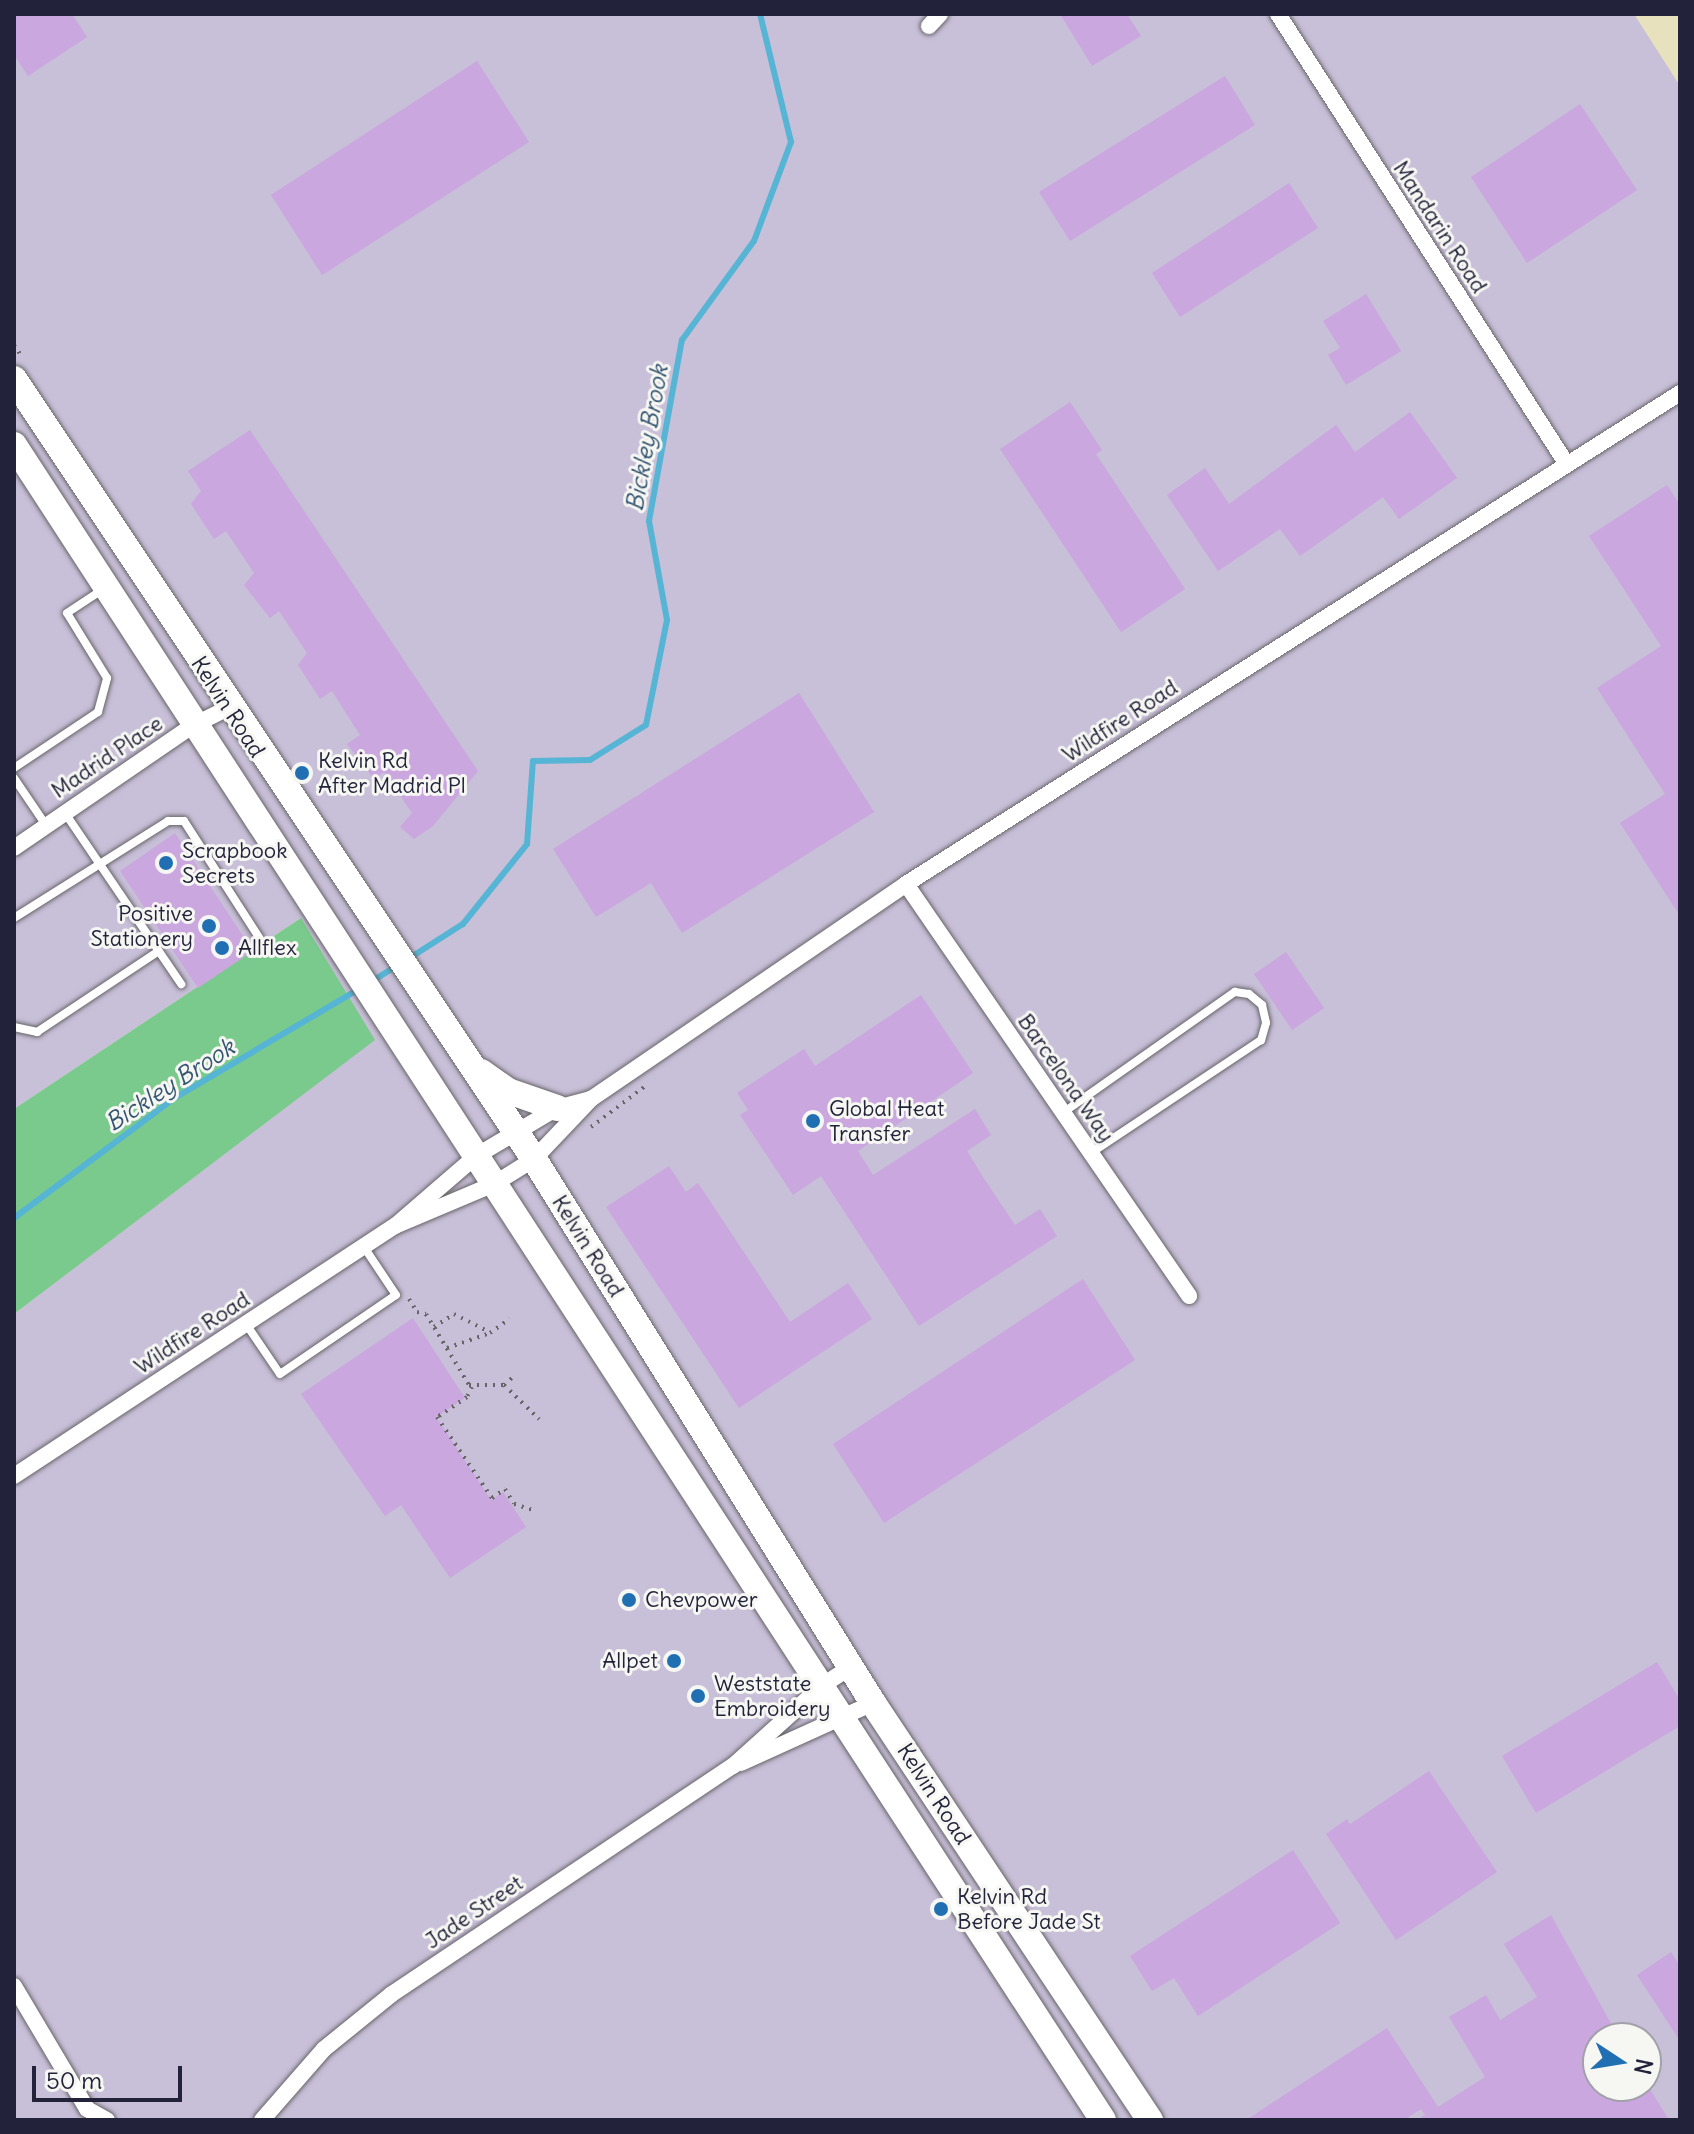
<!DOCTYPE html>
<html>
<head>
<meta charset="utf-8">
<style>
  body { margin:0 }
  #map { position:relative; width:1694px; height:2134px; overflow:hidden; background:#e8e1bd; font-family:Delius,sans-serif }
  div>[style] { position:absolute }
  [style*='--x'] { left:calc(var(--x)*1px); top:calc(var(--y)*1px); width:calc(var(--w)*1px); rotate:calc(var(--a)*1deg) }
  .industrial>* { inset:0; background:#c8bfd8 }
  .green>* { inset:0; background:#79ca8c }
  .stream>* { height:6px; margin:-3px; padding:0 3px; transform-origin:3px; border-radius:3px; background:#56b5d4 }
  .building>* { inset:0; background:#caa7de }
  .path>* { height:4px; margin-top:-2px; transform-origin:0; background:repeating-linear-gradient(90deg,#676568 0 2px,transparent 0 8px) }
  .roads { filter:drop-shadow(0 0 2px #676568) drop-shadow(0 0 2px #676568) }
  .lane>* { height:8px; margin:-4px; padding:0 4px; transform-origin:4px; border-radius:4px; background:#fff }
  .street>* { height:16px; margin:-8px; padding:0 8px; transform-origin:8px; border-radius:8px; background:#fff }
  .primary>* { height:26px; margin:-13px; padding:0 13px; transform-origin:13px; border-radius:13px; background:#fff }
  .dots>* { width:22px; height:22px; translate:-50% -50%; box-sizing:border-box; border:4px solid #f6f6f2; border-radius:50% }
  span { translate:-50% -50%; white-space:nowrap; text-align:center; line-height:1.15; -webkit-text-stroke:6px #f6f6f2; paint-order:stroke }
  .street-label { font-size:22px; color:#22223b }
  .poi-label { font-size:22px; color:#22223b }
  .left { translate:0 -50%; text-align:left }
  .right { translate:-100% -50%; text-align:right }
  .water-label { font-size:24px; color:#345571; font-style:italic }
  .frame { position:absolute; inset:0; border:16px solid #22223b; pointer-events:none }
  .north { position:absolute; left:1582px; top:2022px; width:80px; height:80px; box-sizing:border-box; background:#f6f6f2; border:2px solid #a1a1a9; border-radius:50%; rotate:102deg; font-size:22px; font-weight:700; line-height:32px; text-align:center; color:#22223b }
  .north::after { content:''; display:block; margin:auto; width:28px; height:36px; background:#1f6fb2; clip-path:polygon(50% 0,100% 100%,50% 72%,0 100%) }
  .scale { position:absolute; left:32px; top:2066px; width:150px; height:36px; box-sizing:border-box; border:4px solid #22223b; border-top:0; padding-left:10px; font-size:24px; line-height:28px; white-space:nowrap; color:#22223b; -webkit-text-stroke:6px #f6f6f2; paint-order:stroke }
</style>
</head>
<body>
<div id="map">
  <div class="industrial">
    <div style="clip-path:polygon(evenodd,14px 14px,1634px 14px,1680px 86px,1680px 2120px,14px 2120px,14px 1314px,374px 1040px,301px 918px,14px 1109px,14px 14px,1598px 2038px,1646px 2038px,1646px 2086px,1598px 2086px,1598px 2038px)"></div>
  </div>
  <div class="green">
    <div style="clip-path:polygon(301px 918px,375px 1040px,14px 1314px,14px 1109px)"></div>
  </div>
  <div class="stream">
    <div style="--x:408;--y:959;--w:65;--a:-32.5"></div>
    <div style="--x:463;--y:924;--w:102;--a:-51.3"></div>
    <div style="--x:527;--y:844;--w:83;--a:-85.9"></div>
    <div style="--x:533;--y:761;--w:57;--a:-1"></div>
    <div style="--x:590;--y:760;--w:66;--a:-32"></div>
    <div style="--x:646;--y:725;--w:107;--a:-78.7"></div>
    <div style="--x:667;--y:620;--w:101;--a:-100.3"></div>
    <div style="--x:649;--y:521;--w:184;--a:-79.7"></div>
    <div style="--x:682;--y:340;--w:122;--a:-54"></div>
    <div style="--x:754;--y:241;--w:106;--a:-69.5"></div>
    <div style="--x:791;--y:142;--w:132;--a:-103.6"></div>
    <div style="--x:374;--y:980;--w:28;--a:-32"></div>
    <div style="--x:14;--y:1218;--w:199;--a:-36.8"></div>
    <div style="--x:173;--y:1099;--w:210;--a:-30.6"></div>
  </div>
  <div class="building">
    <div style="clip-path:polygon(14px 14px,72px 14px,87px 37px,28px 76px,14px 55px)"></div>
    <div style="clip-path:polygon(1060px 14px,1127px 14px,1141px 36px,1092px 66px)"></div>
    <div style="clip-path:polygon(477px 61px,529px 142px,322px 275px,271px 195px)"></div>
    <div style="clip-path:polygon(1225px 76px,1255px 125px,1070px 241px,1039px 192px)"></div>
    <div style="clip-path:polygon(1580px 104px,1637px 190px,1527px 263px,1471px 177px)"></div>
    <div style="clip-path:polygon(1289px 183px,1318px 228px,1180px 317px,1152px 273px)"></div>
    <div style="clip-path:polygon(1366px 294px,1401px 351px,1346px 385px,1328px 355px,1340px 348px,1323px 321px)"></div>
    <div style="clip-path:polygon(1070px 402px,1102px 450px,1096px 454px,1185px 589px,1121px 632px,1000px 449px)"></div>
    <div style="clip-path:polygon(1410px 412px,1457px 478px,1399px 519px,1383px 497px,1300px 556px,1280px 529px,1218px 571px,1167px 495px,1205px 468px,1229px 504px,1336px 425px,1355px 452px)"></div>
    <div style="clip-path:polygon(250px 430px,478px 771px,433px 826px,414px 839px,400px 827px,412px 813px,384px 772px,374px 779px,347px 744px,360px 735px,332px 691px,320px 699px,298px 665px,307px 653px,279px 611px,270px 618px,244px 585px,254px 573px,226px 531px,214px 539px,191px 504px,201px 491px,188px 471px)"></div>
    <div style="clip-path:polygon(1667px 485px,1680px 505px,1680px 916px,1620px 823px,1665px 794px,1597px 688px,1661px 646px,1589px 536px)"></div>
    <div style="clip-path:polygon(799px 693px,874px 812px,682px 933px,651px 883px,596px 917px,553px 849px)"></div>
    <div style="clip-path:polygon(175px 833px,253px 951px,198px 988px,120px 871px)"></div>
    <div style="clip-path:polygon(1286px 952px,1324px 1008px,1292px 1030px,1254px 974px)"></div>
    <div style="clip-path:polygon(921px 995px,973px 1073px,858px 1151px,873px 1175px,975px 1109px,991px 1135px,967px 1151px,983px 1177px,1015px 1225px,1040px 1209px,1057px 1236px,919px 1326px,821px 1176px,793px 1195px,740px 1115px,748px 1110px,737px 1093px,804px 1049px,815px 1066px)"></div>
    <div style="clip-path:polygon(669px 1166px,686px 1192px,698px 1183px,790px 1322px,848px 1283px,872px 1319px,739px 1408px,606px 1207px)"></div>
    <div style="clip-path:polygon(1083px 1279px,1135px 1360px,884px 1523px,833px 1444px)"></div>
    <div style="clip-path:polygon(413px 1318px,465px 1398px,436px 1417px,491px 1500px,503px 1492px,526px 1527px,450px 1578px,401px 1505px,385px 1516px,301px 1394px)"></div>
    <div style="clip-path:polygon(1657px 1662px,1680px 1700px,1680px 1726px,1536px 1813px,1502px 1756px)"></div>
    <div style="clip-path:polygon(1429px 1771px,1497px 1872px,1396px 1940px,1326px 1834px,1347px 1819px,1350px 1824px)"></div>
    <div style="clip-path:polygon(1293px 1850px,1340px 1923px,1198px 2016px,1174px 1978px,1152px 1991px,1130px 1956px)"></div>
    <div style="clip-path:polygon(1551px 1915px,1619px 2038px,1598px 2038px,1598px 2086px,1648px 2086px,1669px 2120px,1417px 2120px,1425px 2115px,1421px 2109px,1404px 2120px,1246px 2120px,1387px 2028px,1438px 2107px,1485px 2077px,1449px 2017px,1486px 1995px,1500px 2020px,1537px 1997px,1504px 1944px)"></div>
    <div style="clip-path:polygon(1671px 1952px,1680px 1966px,1680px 2041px,1637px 1975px)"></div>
  </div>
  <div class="path">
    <div style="--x:14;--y:345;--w:14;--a:56"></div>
    <div style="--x:591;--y:1127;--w:71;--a:-37"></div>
    <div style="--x:409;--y:1299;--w:15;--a:58"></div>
    <div style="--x:417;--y:1312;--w:9;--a:13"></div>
    <div style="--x:426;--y:1314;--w:83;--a:58.8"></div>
    <div style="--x:469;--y:1385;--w:35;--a:0"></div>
    <div style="--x:504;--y:1385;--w:49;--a:44.2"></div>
    <div style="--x:434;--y:1327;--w:24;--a:-33"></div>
    <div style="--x:454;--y:1314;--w:39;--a:27"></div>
    <div style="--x:447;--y:1348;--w:46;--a:-19.2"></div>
    <div style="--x:490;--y:1333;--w:24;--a:-36"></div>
    <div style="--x:504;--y:1385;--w:12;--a:-42"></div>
    <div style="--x:472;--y:1387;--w:11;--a:117"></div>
    <div style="--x:467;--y:1397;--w:36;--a:146"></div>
    <div style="--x:437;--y:1417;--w:98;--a:55.8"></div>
    <div style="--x:492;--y:1498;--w:16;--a:-35"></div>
    <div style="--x:505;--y:1489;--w:17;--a:59"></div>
    <div style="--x:514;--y:1504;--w:20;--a:18"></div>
  </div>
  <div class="roads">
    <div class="lane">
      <div style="--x:14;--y:768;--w:101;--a:-33.7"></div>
      <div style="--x:98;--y:712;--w:35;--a:-75"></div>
      <div style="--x:107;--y:678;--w:76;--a:-121.6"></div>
      <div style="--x:67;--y:613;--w:42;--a:-33.3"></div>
      <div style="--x:14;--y:778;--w:57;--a:55.8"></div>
      <div style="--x:65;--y:813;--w:207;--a:55.8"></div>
      <div style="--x:14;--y:918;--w:182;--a:-32.2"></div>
      <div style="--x:168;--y:821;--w:16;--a:0"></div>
      <div style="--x:184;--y:821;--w:140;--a:57.2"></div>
      <div style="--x:14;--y:1027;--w:24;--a:12"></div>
      <div style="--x:37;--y:1032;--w:146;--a:-33.6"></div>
      <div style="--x:1064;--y:1112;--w:209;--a:-35.1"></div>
      <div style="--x:1235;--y:992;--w:14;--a:8"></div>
      <div style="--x:1249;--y:994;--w:17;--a:40"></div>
      <div style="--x:1262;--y:1005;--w:18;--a:77"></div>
      <div style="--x:1266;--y:1023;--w:18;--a:106"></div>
      <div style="--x:1261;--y:1040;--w:204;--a:146.4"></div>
      <div style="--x:246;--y:1324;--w:60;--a:55.8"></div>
      <div style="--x:280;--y:1374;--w:140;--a:-34.3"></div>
      <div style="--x:396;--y:1295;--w:58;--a:-123.7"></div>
    </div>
    <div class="street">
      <div style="--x:1278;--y:14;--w:533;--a:57.32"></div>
      <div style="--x:929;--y:26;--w:16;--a:-47"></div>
      <div style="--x:14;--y:848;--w:216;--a:-34.4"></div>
      <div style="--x:192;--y:726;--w:40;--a:-26.6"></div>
      <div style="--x:906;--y:884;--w:500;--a:55.5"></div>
      <div style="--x:395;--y:1226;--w:108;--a:-23"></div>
      <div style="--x:494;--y:1184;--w:47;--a:-32"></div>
      <div style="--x:534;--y:1159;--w:83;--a:-46.5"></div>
      <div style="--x:591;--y:1099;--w:381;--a:-34.3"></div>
      <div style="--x:906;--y:884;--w:917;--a:-32.39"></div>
      <div style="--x:14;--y:1476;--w:456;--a:-33.3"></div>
      <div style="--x:395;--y:1226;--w:107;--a:-40.8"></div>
      <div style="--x:476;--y:1156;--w:94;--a:-30.7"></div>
      <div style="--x:557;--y:1108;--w:35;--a:-15"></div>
      <div style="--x:741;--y:1763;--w:145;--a:-24.4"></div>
      <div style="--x:14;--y:1986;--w:143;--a:59.3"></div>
      <div style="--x:87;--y:2109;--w:23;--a:29"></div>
      <div style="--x:262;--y:2120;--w:94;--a:-48.9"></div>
      <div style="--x:324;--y:2049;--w:87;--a:-39"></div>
      <div style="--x:392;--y:1994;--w:410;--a:-33.8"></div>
      <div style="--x:733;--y:1766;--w:121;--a:-42"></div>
      <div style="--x:823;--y:1685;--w:33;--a:-33"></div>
    </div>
    <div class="primary">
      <div style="--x:14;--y:379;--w:937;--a:56.31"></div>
      <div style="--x:534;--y:1159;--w:641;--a:58.07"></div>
      <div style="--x:873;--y:1703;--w:501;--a:56.41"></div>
      <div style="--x:14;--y:445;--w:1998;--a:56.97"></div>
      <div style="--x:481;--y:1072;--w:33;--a:35"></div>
      <div style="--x:508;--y:1091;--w:52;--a:19.1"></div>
    </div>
  </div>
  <div class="dots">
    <div style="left:302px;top:773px;background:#1f6fb2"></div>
    <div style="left:166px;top:863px;background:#1f6fb2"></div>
    <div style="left:209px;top:926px;background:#1f6fb2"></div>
    <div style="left:222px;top:948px;background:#1f6fb2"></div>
    <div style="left:813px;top:1121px;background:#1f6fb2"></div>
    <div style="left:629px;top:1600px;background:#1f6fb2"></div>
    <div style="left:674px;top:1661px;background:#1f6fb2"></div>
    <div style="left:698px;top:1696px;background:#1f6fb2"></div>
    <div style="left:941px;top:1909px;background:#1f6fb2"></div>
  </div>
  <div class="street-label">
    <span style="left:1440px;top:227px;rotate:57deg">Mandarin Road</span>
    <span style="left:228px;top:707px;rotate:57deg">Kelvin Road</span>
    <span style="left:1120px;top:721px;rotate:-33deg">Wildfire Road</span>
    <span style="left:107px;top:757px;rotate:-34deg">Madrid Place</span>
    <span style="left:1066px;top:1078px;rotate:55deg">Barcelona Way</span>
    <span style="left:588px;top:1246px;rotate:58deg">Kelvin Road</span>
    <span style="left:192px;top:1333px;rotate:-33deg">Wildfire Road</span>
    <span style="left:934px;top:1794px;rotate:57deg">Kelvin Road</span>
    <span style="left:474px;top:1912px;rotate:-34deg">Jade Street</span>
  </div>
  <div class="poi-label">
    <span class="left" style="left:318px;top:773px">Kelvin Rd<br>After Madrid Pl</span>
    <span class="left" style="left:182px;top:863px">Scrapbook<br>Secrets</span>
    <span class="right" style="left:193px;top:926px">Positive<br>Stationery</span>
    <span class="left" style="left:238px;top:948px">Allflex</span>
    <span class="left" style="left:829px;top:1121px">Global Heat<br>Transfer</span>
    <span class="left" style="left:645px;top:1600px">Chevpower</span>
    <span class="right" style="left:658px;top:1661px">Allpet</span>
    <span class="left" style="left:714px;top:1696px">Weststate<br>Embroidery</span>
    <span class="left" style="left:957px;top:1909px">Kelvin Rd<br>Before Jade St</span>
  </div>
  <div class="water-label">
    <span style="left:647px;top:438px;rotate:-80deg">Bickley Brook</span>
    <span style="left:170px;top:1085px;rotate:-33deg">Bickley Brook</span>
  </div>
  <div class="frame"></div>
  <div class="north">N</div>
  <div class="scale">50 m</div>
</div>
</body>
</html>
